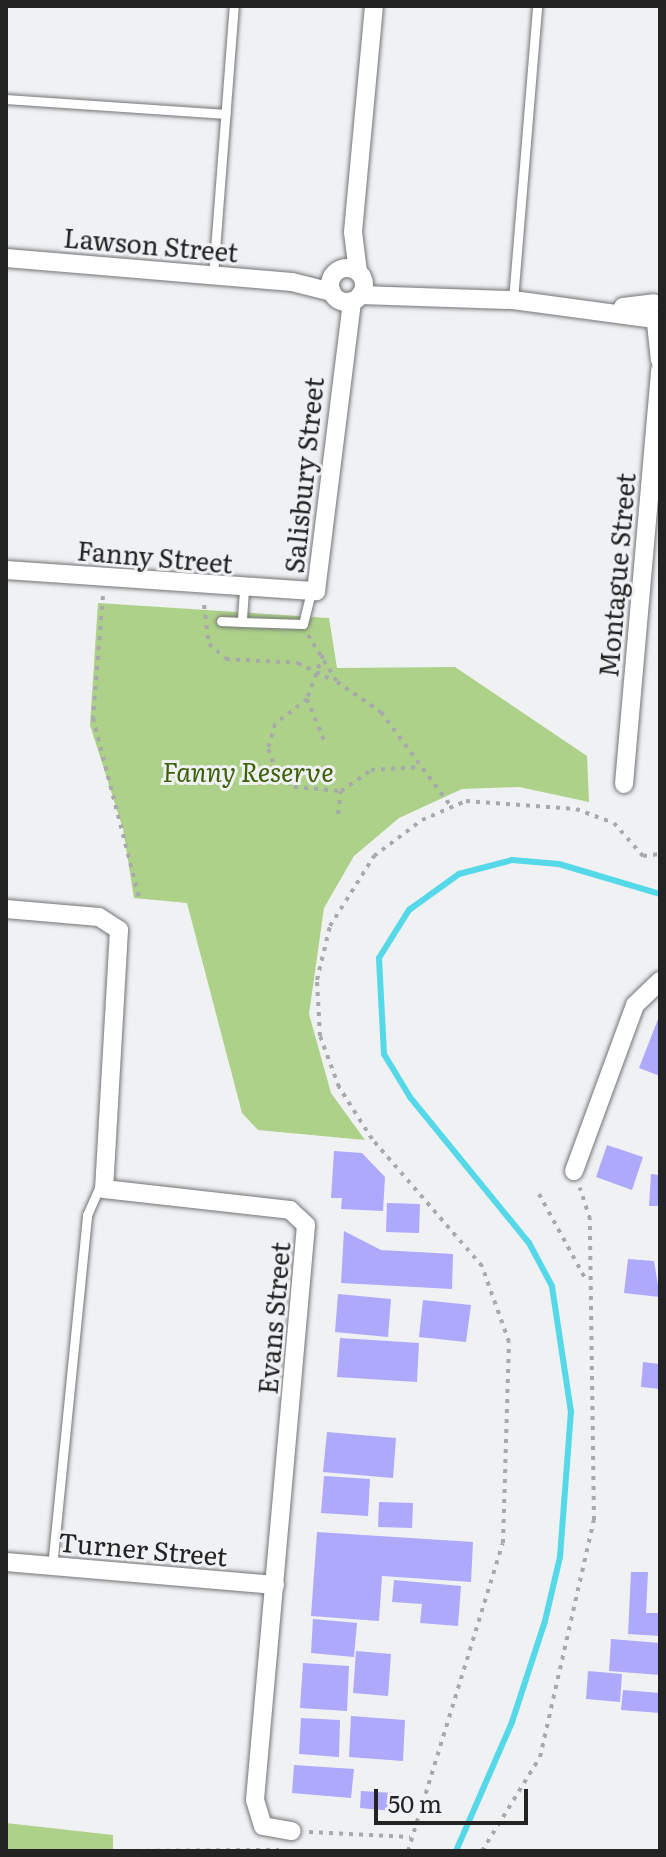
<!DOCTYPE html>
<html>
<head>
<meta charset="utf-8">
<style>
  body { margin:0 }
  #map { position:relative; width:666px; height:1857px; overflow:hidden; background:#eff1f3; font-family:Literata,serif }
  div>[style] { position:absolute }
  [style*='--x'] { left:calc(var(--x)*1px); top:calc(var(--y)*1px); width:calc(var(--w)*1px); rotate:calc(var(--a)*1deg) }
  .green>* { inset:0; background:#add189 }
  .stream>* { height:6px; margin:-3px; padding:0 3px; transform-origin:3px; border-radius:3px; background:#55d8e8 }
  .building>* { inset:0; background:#aea9fa }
  .path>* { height:4px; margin-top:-2px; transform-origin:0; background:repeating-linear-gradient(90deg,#a8a9ab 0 4px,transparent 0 10px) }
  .roads { filter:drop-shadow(0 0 2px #737476) drop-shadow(0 0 2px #737476) }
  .lane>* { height:9px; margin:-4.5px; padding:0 4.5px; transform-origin:4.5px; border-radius:4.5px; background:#fff }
  .street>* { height:18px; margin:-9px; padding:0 9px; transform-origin:9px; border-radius:9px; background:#fff }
  .street>.ring { margin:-9px; padding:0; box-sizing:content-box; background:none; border:18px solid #fff; border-radius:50% }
  span { translate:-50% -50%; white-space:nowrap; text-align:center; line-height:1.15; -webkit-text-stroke:6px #eff1f3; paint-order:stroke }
  .street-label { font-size:26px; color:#232324 }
  .park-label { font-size:26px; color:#3e6009; font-style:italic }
  .frame { position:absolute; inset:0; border:8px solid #232324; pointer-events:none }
  .scale { position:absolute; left:374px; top:1789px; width:154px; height:36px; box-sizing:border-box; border:4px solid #232324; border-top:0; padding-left:10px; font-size:24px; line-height:28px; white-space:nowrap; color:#232324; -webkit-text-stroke:6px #eff1f3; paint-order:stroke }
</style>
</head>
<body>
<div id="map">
  <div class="green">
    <div style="clip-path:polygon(98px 603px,329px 618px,337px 668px,455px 667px,587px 756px,589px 802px,519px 787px,462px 789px,399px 818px,354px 856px,324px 908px,309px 1014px,331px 1093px,365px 1140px,258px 1130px,242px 1113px,187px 903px,134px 898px,123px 829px,90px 725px)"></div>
    <div style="clip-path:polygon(6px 1823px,113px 1835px,113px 1851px,6px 1851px)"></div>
  </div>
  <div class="stream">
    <div style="--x:456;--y:1851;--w:141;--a:-66.5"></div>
    <div style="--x:512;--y:1722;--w:106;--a:-71.9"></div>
    <div style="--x:545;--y:1621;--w:66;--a:-76.8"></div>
    <div style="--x:560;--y:1557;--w:145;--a:-85.7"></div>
    <div style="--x:571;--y:1412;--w:127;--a:-98.6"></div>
    <div style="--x:552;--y:1286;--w:49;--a:-118.1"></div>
    <div style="--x:529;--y:1243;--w:188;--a:-129.2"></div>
    <div style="--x:410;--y:1097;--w:50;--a:-121.2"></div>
    <div style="--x:384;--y:1054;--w:96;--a:-93"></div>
    <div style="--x:379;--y:958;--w:57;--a:-58"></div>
    <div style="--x:409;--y:910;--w:62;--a:-35.8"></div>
    <div style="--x:459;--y:874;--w:55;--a:-14.8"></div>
    <div style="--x:512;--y:860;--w:47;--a:4.9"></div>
    <div style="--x:559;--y:864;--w:105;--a:16.5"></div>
  </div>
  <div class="building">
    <div style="clip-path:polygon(660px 1014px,660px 1076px,639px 1068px)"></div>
    <div style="clip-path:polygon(607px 1145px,643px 1157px,632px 1190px,596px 1177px)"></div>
    <div style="clip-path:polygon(334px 1151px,362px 1153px,385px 1177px,383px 1211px,341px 1209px,342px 1198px,331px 1198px)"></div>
    <div style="clip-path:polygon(651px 1174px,660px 1175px,660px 1206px,649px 1206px)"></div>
    <div style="clip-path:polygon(387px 1203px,420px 1204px,419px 1233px,386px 1232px)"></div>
    <div style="clip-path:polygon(344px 1231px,381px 1250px,453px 1254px,452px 1289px,341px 1283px)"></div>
    <div style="clip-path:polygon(628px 1259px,654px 1261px,660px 1297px,624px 1293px)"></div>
    <div style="clip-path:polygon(338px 1294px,391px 1299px,388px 1337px,335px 1332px)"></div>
    <div style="clip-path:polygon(423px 1300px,471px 1305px,466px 1342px,419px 1337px)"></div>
    <div style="clip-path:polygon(340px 1338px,419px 1343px,417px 1382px,337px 1377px)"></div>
    <div style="clip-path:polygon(643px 1362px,660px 1364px,660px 1389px,641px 1387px)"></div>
    <div style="clip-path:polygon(327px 1432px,396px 1438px,393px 1478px,323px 1472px)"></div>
    <div style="clip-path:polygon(324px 1476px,370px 1479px,368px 1516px,321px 1513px)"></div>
    <div style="clip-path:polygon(379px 1502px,413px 1503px,412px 1528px,378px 1527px)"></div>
    <div style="clip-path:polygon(317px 1532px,473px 1542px,471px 1582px,382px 1576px,379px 1621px,311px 1616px)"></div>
    <div style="clip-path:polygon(631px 1572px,648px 1572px,646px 1613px,660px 1613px,660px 1636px,628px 1634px)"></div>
    <div style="clip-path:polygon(394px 1580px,461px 1586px,458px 1626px,420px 1623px,422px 1604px,392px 1602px)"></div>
    <div style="clip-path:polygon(313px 1619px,357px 1623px,354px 1657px,311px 1653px)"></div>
    <div style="clip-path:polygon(611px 1639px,660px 1643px,660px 1675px,609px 1671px)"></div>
    <div style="clip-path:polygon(356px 1651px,391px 1654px,388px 1696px,353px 1693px)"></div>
    <div style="clip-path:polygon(303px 1663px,349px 1666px,347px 1711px,300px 1708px)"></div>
    <div style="clip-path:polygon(588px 1671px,622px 1674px,620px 1702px,586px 1699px)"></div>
    <div style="clip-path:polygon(623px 1690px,660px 1693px,660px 1713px,621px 1710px)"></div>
    <div style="clip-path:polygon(351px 1716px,405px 1720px,403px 1761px,349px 1757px)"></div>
    <div style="clip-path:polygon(301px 1718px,340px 1720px,339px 1757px,299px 1754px)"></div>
    <div style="clip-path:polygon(294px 1765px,354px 1769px,351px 1798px,292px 1793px)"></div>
    <div style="clip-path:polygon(361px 1791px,393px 1793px,392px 1811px,360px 1808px)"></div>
  </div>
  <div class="path">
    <div style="--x:103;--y:596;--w:122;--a:94.7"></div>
    <div style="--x:93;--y:718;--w:189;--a:75.6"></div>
    <div style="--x:204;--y:605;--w:39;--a:83"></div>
    <div style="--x:209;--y:644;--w:23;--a:41"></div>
    <div style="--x:226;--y:659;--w:72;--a:3.2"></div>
    <div style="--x:298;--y:663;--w:40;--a:26.6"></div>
    <div style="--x:308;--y:635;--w:55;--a:58.3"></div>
    <div style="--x:337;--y:682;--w:53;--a:34.3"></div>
    <div style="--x:381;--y:712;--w:116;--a:53.4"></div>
    <div style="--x:323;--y:655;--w:47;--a:110"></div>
    <div style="--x:307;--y:699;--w:50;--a:67.6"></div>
    <div style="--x:307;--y:699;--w:41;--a:142"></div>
    <div style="--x:275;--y:724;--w:26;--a:106"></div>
    <div style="--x:268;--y:749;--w:30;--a:70"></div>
    <div style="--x:278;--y:777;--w:19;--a:32"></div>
    <div style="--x:294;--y:787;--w:47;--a:4.9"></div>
    <div style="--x:341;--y:791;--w:37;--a:-35"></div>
    <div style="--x:371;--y:770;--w:50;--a:-3.4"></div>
    <div style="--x:338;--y:814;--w:23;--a:-83"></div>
    <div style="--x:539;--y:1194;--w:98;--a:61.3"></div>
    <div style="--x:309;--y:1832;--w:101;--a:2.8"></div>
    <div style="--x:126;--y:1851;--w:153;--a:-0.4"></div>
    <div style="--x:408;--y:1851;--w:322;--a:-72.9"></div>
    <div style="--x:503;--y:1543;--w:201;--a:-88.3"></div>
    <div style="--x:509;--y:1342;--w:81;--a:-109.6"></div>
    <div style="--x:482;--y:1266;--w:168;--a:-130.9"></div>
    <div style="--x:372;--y:1139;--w:62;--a:-122.4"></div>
    <div style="--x:339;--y:1087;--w:54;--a:-110.4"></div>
    <div style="--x:320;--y:1036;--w:56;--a:-93.1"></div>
    <div style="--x:317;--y:980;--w:56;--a:-76.5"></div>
    <div style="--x:330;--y:926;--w:83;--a:-57.8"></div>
    <div style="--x:374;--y:856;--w:60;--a:-36.9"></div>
    <div style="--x:422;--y:820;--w:48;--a:-23.4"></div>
    <div style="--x:466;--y:801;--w:110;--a:4.2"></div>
    <div style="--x:576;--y:809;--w:40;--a:20.2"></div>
    <div style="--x:614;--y:823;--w:44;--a:48.7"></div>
    <div style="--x:643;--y:856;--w:17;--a:-7"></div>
    <div style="--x:482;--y:1851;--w:110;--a:-58.3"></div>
    <div style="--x:540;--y:1757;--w:243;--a:-77.2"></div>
    <div style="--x:594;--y:1520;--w:301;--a:-90.8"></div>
    <div style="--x:590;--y:1219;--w:33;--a:-108"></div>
  </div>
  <div class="roads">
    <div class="lane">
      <div style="--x:6;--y:99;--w:220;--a:3.9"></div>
      <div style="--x:213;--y:276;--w:271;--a:-85.6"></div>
      <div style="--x:513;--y:300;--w:295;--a:-85.3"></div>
      <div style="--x:244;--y:590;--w:32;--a:94"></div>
      <div style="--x:242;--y:622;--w:61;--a:1.9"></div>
      <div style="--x:303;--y:624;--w:30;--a:-76"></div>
      <div style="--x:221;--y:621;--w:21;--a:3"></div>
      <div style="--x:52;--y:1567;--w:354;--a:-84.3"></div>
      <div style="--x:87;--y:1215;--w:35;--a:-66"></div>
    </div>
    <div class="street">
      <div style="--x:6;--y:258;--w:287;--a:4.8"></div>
      <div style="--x:292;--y:282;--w:41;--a:14"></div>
      <div class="ring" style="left:330px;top:268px;width:16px;height:16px"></div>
      <div style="--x:358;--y:272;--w:40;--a:-97.1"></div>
      <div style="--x:353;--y:232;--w:227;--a:-84.7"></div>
      <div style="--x:360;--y:295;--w:153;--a:1.9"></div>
      <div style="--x:513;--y:300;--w:141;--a:7.7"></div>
      <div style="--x:623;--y:307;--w:31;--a:-7"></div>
      <div style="--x:656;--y:323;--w:37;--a:84"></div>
      <div style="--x:6;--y:570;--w:311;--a:3.9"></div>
      <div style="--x:316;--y:591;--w:292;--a:-82.9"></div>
      <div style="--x:624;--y:784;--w:416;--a:-85"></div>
      <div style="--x:6;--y:909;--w:93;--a:4.9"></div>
      <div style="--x:99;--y:917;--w:24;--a:33"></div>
      <div style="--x:119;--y:930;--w:259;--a:93.3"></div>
      <div style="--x:104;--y:1189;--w:187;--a:6.4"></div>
      <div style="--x:290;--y:1210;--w:22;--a:43"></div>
      <div style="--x:306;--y:1225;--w:577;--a:95.07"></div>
      <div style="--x:255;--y:1800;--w:27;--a:73"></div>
      <div style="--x:263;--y:1826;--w:29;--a:10"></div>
      <div style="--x:574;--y:1171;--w:177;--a:-69.8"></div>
      <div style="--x:635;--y:1005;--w:35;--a:-44"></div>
      <div style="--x:6;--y:1562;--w:270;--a:4.9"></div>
    </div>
  </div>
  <div class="street-label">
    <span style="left:151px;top:244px;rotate:5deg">Lawson Street</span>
    <span style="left:303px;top:475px;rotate:-84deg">Salisbury Street</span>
    <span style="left:155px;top:556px;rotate:5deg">Fanny Street</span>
    <span style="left:616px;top:575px;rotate:-85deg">Montague Street</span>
    <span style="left:273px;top:1318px;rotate:-85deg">Evans Street</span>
    <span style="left:143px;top:1548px;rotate:5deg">Turner Street</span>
  </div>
  <div class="park-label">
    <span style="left:248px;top:771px">Fanny Reserve</span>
  </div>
  <div class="frame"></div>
  <div class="scale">50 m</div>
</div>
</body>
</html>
